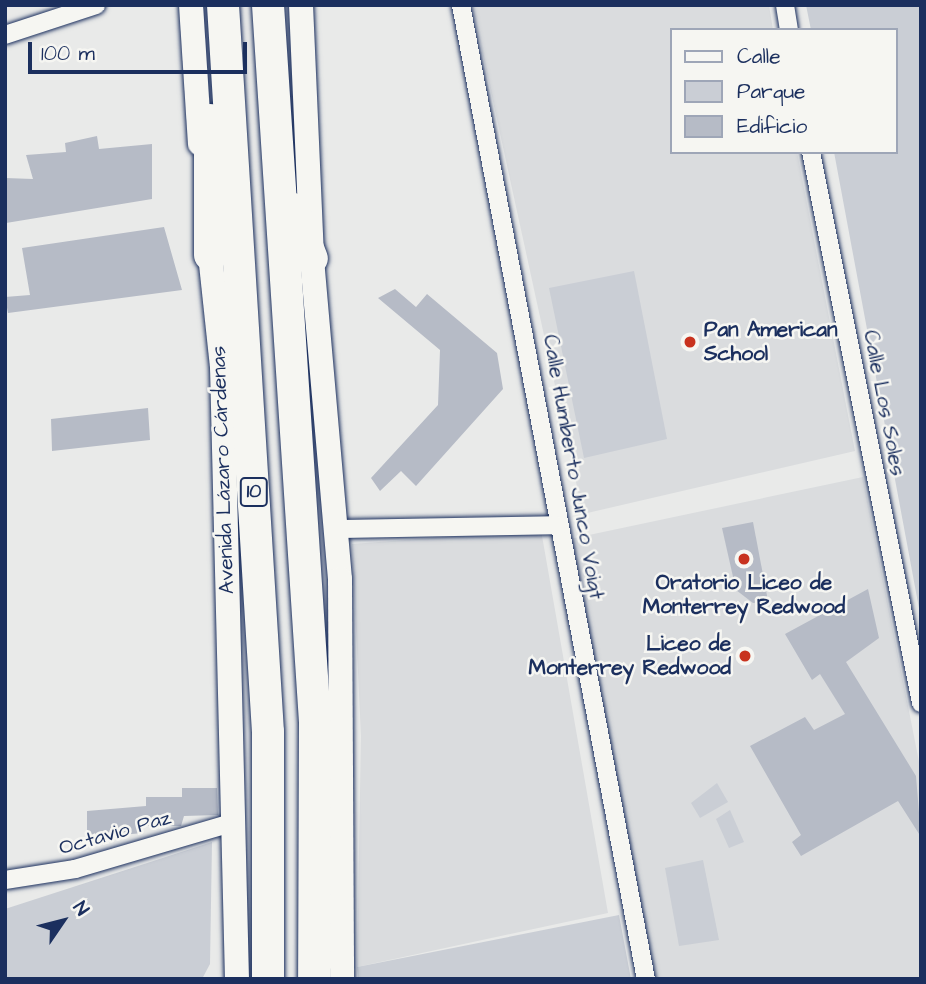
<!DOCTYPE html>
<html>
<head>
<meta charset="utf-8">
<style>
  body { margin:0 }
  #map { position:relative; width:926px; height:984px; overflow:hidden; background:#e9eae9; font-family:"Architects Daughter",sans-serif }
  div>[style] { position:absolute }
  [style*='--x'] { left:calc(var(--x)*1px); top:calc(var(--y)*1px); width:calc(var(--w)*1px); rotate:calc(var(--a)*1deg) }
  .built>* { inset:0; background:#dadcde }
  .green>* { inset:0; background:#caced5 }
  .building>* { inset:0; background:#b6bbc6 }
  .roads { filter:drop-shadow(0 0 2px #1b2f5e) drop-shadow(0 0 2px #1b2f5e) }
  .street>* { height:18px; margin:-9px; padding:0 9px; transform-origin:9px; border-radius:9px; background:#f6f6f2 }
  .secondary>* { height:24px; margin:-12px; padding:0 12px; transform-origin:12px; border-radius:12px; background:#f6f6f2 }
  .highway>* { height:32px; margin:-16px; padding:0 16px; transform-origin:16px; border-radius:16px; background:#f6f6f2 }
  .dots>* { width:19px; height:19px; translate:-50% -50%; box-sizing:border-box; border:4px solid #f6f6f2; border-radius:50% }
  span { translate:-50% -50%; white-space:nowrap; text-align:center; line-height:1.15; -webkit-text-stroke:5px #f6f6f2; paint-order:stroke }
  .shield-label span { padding:2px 5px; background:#f6f6f2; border:2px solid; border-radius:5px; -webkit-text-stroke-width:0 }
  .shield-label { font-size:19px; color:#1b2f5e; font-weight:700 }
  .poi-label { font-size:21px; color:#1b2f5e; font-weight:700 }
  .left { translate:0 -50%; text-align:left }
  .right { translate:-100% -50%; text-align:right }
  .street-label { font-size:21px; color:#1b2f5e }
  .frame { position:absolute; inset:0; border:7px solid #1b2f5e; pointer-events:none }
  .legend { position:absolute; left:670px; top:28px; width:228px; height:126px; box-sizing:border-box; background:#f6f6f2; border:2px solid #9ea6b7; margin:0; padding:9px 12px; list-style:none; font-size:21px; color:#1b2f5e }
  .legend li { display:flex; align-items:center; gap:14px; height:35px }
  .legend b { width:35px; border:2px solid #9ea6b7 }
  .north { position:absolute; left:28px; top:886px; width:70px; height:70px; -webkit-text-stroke:5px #f6f6f2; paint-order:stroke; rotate:55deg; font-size:19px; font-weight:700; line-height:28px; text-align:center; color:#1b2f5e }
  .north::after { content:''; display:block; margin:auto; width:24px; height:32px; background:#1b2f5e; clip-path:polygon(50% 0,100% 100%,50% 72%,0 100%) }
  .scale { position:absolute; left:28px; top:42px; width:219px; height:32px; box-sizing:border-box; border:4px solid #1b2f5e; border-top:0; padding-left:9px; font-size:21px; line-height:24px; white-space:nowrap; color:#1b2f5e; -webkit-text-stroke:5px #f6f6f2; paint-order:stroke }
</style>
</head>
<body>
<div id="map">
  <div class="built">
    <div style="clip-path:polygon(472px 5px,769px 5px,773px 30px,672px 30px,672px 152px,797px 152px,855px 451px,583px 514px)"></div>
    <div style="clip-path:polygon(863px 477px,921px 772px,921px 979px,655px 979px,570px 539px)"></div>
    <div style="clip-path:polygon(541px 530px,608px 913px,357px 967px,361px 736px,352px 544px)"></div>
  </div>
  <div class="green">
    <div style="clip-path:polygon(806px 5px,921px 5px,921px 619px,834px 152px,896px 152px,896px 30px,811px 30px)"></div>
    <div style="clip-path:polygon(634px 271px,667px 439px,584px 458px,549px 288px)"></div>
    <div style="clip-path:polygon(717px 783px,728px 802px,700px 818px,691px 803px)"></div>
    <div style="clip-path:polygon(730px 810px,744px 842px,729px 848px,716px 819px)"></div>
    <div style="clip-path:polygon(212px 842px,210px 964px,202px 979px,5px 979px,5px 909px)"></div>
    <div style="clip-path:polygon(703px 860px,719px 940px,679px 946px,665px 868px)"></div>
    <div style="clip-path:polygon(619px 915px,631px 979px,358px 979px,357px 967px)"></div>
  </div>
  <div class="building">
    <div style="clip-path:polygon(97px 136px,99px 149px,152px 144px,152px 199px,6px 223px,5px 178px,33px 179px,26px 155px,66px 152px,65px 143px)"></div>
    <div style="clip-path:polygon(164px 227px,182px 290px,8px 313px,5px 297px,30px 295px,22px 248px)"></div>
    <div style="clip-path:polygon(395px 289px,416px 307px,427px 294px,497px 353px,503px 389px,416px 486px,401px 471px,380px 491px,371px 478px,438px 405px,440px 350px,378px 298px)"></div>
    <div style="clip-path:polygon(148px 408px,150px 440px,52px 451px,51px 419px)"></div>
    <div style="clip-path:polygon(753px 522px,768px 601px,753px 603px,736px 590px,722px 528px)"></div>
    <div style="clip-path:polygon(868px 589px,879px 638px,846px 662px,916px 776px,921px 837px,898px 801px,801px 856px,792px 842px,801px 835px,750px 746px,805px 717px,814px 730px,845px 714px,820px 674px,812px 680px,785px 634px)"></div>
    <div style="clip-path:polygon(182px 788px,217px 788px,218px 815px,184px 816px,181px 826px,143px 826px,143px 833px,87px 838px,87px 811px,146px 806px,146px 797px,182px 797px)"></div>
  </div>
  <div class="roads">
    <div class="street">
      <div style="--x:461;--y:5;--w:991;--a:79.25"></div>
      <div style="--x:785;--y:5;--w:25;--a:81"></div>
      <div style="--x:5;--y:35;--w:96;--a:-18.2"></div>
      <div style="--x:811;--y:152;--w:562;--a:78.71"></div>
      <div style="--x:336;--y:529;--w:223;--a:-1"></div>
      <div style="--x:5;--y:880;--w:71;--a:-8.9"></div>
      <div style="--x:75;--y:869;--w:167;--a:-16.4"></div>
    </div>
    <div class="secondary">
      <div style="--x:191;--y:5;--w:139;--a:86.3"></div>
      <div style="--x:301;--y:5;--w:254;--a:87.5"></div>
      <div style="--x:312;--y:259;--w:321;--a:85"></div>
      <div style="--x:340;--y:579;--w:400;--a:89.7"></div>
      <div style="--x:208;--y:236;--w:131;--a:83.9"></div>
      <div style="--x:222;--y:366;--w:613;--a:88.6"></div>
    </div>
    <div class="highway">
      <div style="--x:223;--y:5;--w:728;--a:86.46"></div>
      <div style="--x:268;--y:732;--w:247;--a:90"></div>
      <div style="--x:268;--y:5;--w:720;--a:86.25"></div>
      <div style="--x:315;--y:723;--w:256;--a:90.2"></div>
      <div style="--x:293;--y:209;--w:53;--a:69.2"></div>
      <div style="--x:210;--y:255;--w:135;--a:-90"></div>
    </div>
  </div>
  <div class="dots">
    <div style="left:690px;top:342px;background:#c8321e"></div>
    <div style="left:744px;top:559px;background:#c8321e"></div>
    <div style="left:745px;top:656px;background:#c8321e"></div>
  </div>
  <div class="shield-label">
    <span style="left:254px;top:492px">10</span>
  </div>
  <div class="poi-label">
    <span class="left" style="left:704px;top:342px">Pan American<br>School</span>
    <span style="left:744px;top:595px">Oratorio Liceo de<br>Monterrey Redwood</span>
    <span class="right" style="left:731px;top:656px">Liceo de<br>Monterrey Redwood</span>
  </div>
  <div class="street-label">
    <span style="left:884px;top:403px;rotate:79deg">Calle Los Soles</span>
    <span style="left:573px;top:467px;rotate:80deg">Calle Humberto Junco Voigt</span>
    <span style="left:223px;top:470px;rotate:-92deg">Avenida Lázaro Cárdenas</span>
    <span style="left:115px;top:833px;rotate:-16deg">Octavio Paz</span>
  </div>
  <div class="frame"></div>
  <ul class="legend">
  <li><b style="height:9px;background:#f6f6f2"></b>Calle</li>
  <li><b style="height:19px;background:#caced5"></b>Parque</li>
  <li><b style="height:19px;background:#b6bbc6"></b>Edificio</li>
  </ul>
  <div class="north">N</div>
  <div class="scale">100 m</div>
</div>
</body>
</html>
